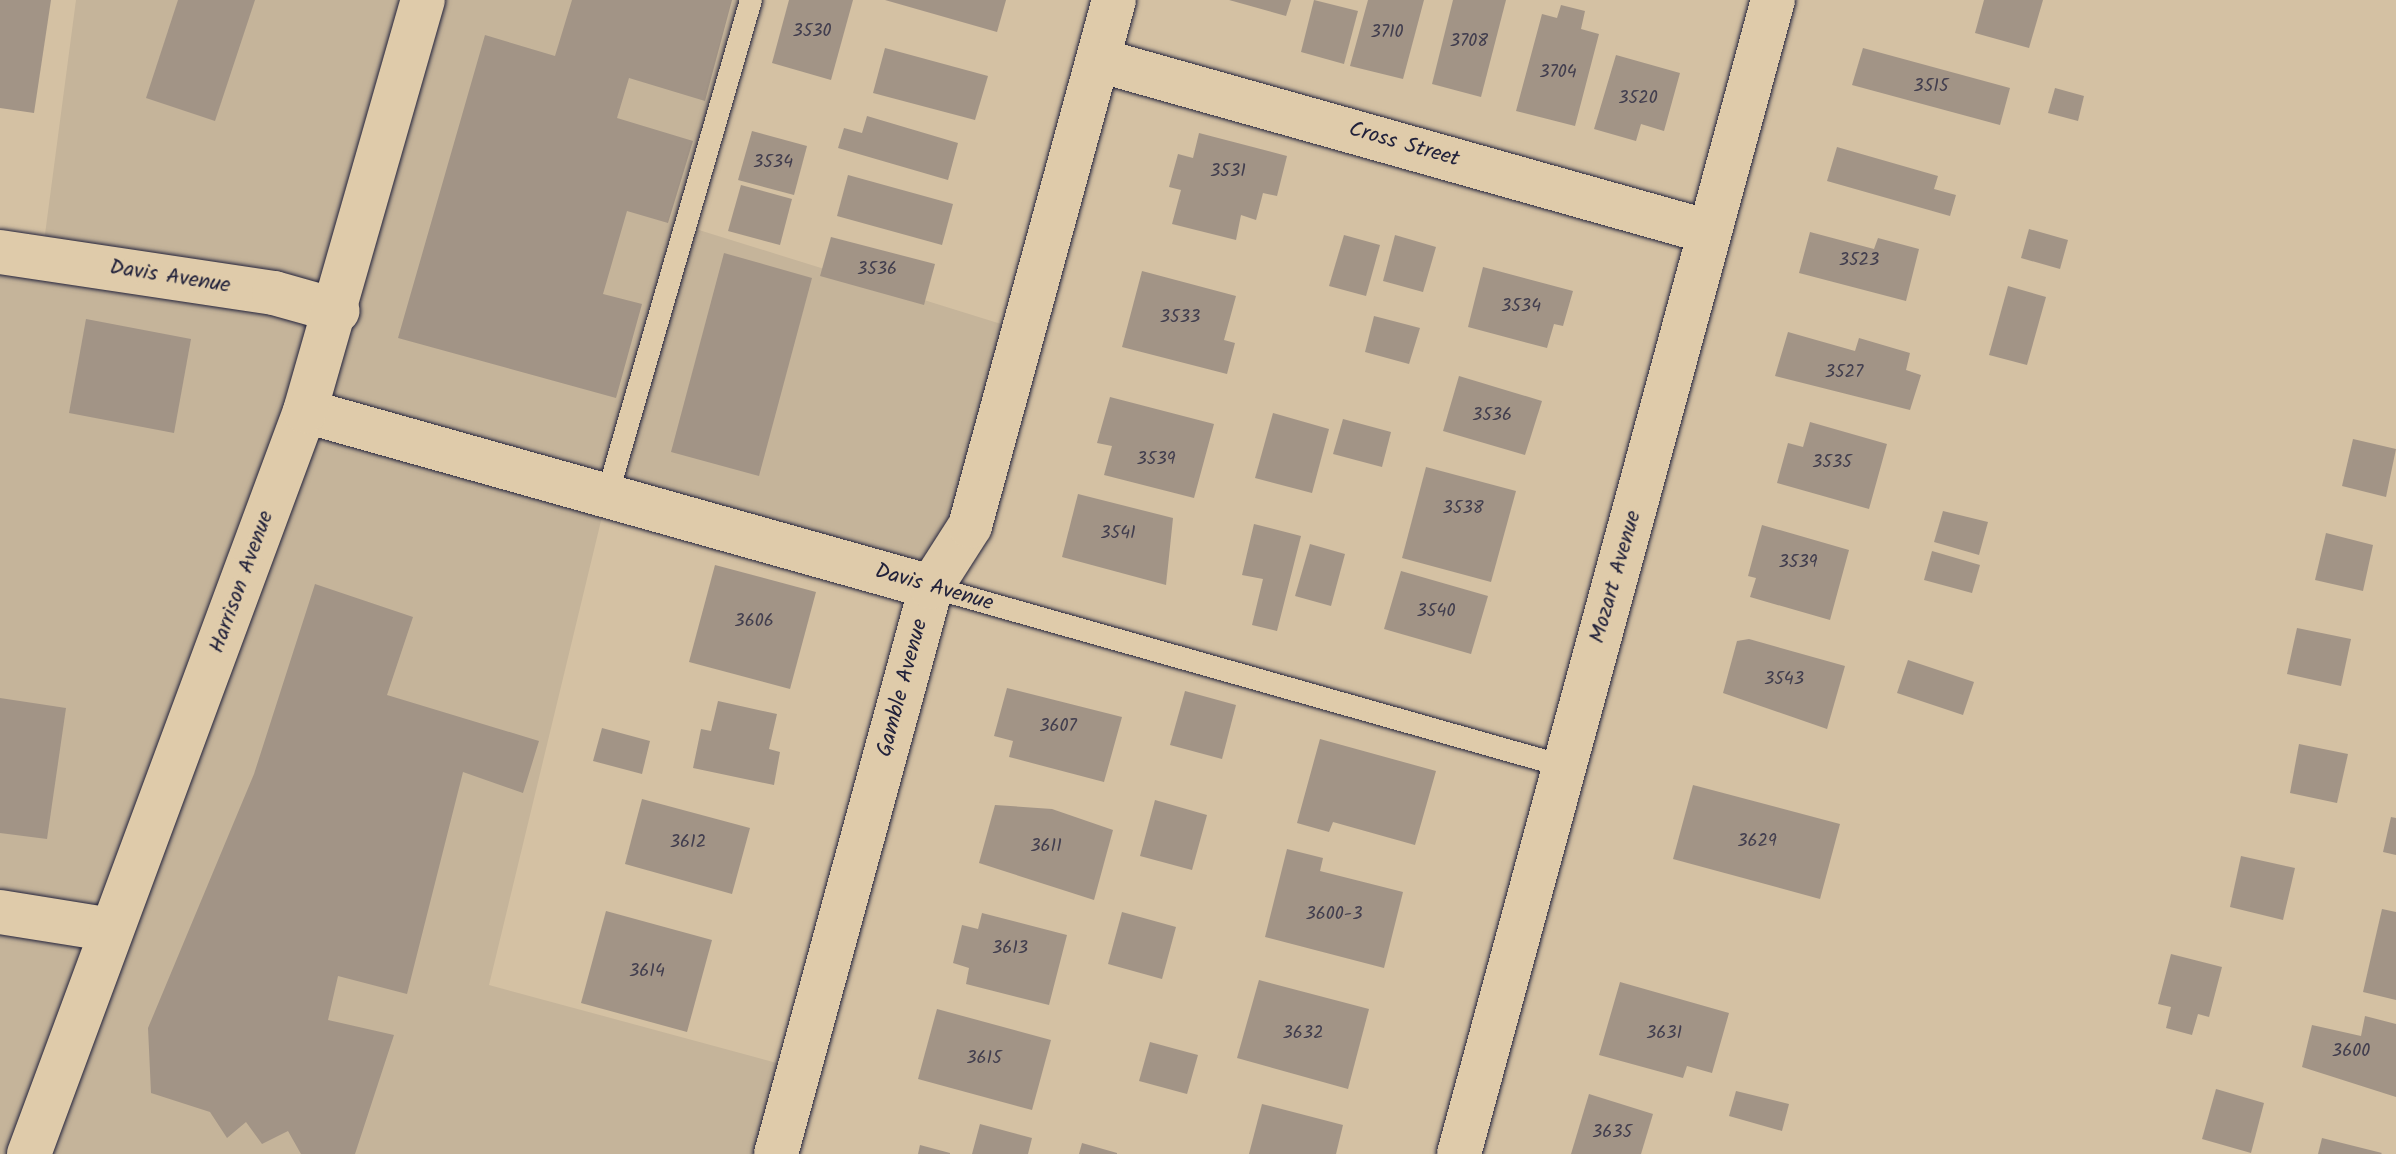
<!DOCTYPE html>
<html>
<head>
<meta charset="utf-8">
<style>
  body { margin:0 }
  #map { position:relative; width:2396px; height:1154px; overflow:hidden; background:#d4c1a3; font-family:Kalam,sans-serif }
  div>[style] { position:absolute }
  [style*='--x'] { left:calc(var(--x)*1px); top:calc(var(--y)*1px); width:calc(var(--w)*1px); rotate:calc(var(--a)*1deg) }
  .built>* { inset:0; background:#c5b49a }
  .building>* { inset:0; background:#a29486 }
  .roads { filter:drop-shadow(0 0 2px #22223b) drop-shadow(0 0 2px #22223b) }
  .service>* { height:22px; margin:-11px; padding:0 11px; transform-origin:11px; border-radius:11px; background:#dfcbaa }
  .minor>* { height:44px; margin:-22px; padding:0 22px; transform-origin:22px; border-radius:22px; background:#dfcbaa }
  .secondary>* { height:44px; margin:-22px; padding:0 22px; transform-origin:22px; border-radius:22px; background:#dfcbaa }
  span { translate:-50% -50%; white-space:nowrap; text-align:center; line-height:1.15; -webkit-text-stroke:7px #dfcbaa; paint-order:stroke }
  .number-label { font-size:18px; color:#423e4e }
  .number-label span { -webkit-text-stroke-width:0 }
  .street-label { font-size:22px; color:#22223b }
</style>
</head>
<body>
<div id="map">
  <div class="built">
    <div style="clip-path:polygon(76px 0,751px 0,686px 226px,1024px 331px,931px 587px,607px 496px,489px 985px,799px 1069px,776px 1154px,0 1154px,0 252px,42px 257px)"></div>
  </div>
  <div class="building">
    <div style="clip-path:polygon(0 0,51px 0,34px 113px,0 108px)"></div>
    <div style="clip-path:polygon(178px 0,255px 0,215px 121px,146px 98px)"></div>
    <div style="clip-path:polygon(572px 0,732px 0,705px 101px,629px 78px,617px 118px,693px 141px,668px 223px,627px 211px,603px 294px,642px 304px,616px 398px,398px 338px,485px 35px,555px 56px)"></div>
    <div style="clip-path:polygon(789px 0,853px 0,831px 80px,772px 63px)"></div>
    <div style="clip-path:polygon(885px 0,1006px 0,997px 32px)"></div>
    <div style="clip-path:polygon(1229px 0,1291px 0,1286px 16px)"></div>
    <div style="clip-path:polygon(1314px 0,1358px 11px,1344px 64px,1301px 52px)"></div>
    <div style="clip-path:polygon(1368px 0,1424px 0,1403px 79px,1350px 66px)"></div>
    <div style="clip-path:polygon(1453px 0,1506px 0,1481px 97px,1432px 84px)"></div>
    <div style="clip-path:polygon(1984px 0,2043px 0,2029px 48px,1975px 33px)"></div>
    <div style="clip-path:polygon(1561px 5px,1585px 11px,1581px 29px,1599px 34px,1575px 126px,1516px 111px,1542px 14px,1557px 18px)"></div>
    <div style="clip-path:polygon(885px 48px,988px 76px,975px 120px,873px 93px)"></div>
    <div style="clip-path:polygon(1863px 48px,2010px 88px,2000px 125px,1852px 85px)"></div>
    <div style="clip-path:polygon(1616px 55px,1680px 73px,1664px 131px,1641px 124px,1636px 141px,1594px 129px)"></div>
    <div style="clip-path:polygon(2055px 88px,2084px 96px,2078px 121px,2048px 113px)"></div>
    <div style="clip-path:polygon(867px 116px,958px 143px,948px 180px,838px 148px,844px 128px,862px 133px)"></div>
    <div style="clip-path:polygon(752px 131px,807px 146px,794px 195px,738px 180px)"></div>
    <div style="clip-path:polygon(1199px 133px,1287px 156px,1277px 196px,1263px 193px,1256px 220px,1241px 215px,1236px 240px,1172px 224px,1181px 190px,1169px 187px,1178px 154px,1193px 158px)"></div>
    <div style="clip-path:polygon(1837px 147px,1938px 176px,1934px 189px,1956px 195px,1950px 216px,1827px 181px)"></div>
    <div style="clip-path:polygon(848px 175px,953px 204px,942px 245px,837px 216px)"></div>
    <div style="clip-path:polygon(741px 185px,792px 199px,780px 245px,728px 231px)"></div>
    <div style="clip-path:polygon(2029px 229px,2068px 240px,2060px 269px,2021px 258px)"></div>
    <div style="clip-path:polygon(1810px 232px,1874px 249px,1878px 238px,1919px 249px,1906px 301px,1799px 273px)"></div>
    <div style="clip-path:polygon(1344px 235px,1380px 245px,1366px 296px,1329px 286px)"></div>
    <div style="clip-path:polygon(1395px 235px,1436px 247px,1423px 292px,1383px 281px)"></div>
    <div style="clip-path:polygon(831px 237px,935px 264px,924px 305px,820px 276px)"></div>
    <div style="clip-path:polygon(724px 253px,812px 278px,759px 476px,671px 452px)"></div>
    <div style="clip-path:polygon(1483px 267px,1573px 291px,1563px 326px,1554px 324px,1547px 348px,1468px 327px)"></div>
    <div style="clip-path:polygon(1142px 271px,1236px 296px,1224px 340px,1235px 343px,1227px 374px,1122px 347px)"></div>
    <div style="clip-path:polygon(2008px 286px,2046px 297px,2027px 365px,1989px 355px)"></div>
    <div style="clip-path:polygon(1374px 316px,1420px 328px,1409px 364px,1365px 352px)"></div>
    <div style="clip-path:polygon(86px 319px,191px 339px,174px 433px,69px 413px)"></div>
    <div style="clip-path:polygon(1788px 332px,1855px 351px,1859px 338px,1910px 353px,1906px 370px,1921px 375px,1910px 410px,1775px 376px)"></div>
    <div style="clip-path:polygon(1459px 376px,1542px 401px,1525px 455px,1443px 431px)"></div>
    <div style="clip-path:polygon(1110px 397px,1214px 424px,1194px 498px,1104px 475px,1112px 446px,1097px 443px)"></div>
    <div style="clip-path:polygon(1273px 413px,1329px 429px,1312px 493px,1255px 478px)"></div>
    <div style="clip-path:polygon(1343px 419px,1391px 432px,1382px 467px,1333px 454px)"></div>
    <div style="clip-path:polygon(1810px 422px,1887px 444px,1869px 509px,1777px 483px,1788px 443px,1803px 447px)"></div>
    <div style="clip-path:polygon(2353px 439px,2396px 449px,2386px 497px,2342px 486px)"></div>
    <div style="clip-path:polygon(1426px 467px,1516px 491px,1491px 582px,1402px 558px)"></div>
    <div style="clip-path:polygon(1078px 494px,1173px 518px,1166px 585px,1062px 557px)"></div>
    <div style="clip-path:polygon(1943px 511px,1988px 522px,1979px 555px,1934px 542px)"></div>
    <div style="clip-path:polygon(1254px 524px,1301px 536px,1277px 631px,1252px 625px,1263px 579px,1242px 575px)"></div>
    <div style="clip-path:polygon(1762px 525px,1849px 550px,1830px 620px,1750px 597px,1756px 578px,1748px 576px)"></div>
    <div style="clip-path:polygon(2326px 533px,2373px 545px,2363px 591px,2315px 580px)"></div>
    <div style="clip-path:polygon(1310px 544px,1345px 554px,1331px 606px,1295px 596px)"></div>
    <div style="clip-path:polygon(1932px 551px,1980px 565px,1972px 593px,1924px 580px)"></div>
    <div style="clip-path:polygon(715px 565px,816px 592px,790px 689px,689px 662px)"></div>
    <div style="clip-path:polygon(1401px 571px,1488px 596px,1471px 654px,1384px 629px)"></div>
    <div style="clip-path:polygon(315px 584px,413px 617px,387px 695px,539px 741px,523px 793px,463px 772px,407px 994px,338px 976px,328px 1020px,394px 1035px,355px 1154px,301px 1154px,288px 1131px,262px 1144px,246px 1122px,227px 1138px,210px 1112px,151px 1093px,148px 1028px,254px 774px)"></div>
    <div style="clip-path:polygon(2297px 628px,2351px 639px,2341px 686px,2287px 674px)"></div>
    <div style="clip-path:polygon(1749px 639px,1845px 666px,1827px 729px,1723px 693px,1737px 641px)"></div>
    <div style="clip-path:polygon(1908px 660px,1974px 682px,1963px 715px,1897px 693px)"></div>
    <div style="clip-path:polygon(1007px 688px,1122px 717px,1104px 782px,1009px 757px,1013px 741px,994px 736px)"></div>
    <div style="clip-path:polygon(1185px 691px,1236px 705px,1222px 759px,1170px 745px)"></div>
    <div style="clip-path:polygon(0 698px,66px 708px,47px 839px,0 833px)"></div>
    <div style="clip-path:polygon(718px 701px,777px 714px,769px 749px,780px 752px,774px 785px,693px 768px,701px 729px,711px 731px)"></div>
    <div style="clip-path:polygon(602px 728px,650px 741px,642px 774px,593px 761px)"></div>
    <div style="clip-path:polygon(1320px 739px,1436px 771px,1415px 845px,1333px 822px,1329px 832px,1297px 823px)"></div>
    <div style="clip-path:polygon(2299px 744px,2348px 754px,2337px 803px,2290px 793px)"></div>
    <div style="clip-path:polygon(1693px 785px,1840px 824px,1820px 899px,1673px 859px)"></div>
    <div style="clip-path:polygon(642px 799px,750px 828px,732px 894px,625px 864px)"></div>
    <div style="clip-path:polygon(1155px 800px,1207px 815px,1192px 870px,1140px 856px)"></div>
    <div style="clip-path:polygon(995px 805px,1052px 809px,1113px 830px,1094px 900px,979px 863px)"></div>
    <div style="clip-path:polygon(2391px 817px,2396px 818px,2396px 855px,2383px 852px)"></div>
    <div style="clip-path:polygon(1287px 849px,1323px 858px,1320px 871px,1403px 892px,1384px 968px,1265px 937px)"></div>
    <div style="clip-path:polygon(2241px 856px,2295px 868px,2283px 920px,2230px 907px)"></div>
    <div style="clip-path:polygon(2382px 909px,2396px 912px,2396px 1000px,2363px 992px)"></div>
    <div style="clip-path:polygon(606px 911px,712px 940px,687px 1032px,581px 1003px)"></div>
    <div style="clip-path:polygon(1122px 912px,1176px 927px,1162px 979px,1108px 964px)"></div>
    <div style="clip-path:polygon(982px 913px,1067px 935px,1049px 1005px,966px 984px,969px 968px,953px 963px,962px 925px,978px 929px)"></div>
    <div style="clip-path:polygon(2171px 954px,2222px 967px,2209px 1017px,2198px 1014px,2192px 1035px,2166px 1028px,2171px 1007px,2158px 1004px)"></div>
    <div style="clip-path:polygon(1259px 980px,1369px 1009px,1348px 1089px,1237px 1058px)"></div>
    <div style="clip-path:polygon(1620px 982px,1729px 1013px,1712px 1073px,1687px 1066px,1683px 1078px,1599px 1055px)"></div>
    <div style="clip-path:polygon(937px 1009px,1051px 1040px,1032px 1110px,918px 1079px)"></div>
    <div style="clip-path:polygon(2365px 1016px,2396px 1024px,2396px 1097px,2302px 1067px,2312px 1025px,2361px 1036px)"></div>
    <div style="clip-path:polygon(1150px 1042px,1198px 1055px,1187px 1094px,1139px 1081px)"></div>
    <div style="clip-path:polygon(2216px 1089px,2264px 1103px,2251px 1153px,2202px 1139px)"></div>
    <div style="clip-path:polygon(1736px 1091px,1789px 1104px,1782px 1131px,1729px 1116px)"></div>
    <div style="clip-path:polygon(1589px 1094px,1653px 1114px,1641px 1154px,1571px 1154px)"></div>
    <div style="clip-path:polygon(1262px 1104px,1343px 1125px,1336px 1154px,1249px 1154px)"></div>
    <div style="clip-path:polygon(980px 1124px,1032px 1138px,1028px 1154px,972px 1154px)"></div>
    <div style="clip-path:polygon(2322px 1138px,2382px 1153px,2381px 1154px,2318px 1154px)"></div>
    <div style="clip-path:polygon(1082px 1143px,1117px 1153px,1117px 1154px,1079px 1154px)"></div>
    <div style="clip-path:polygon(920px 1145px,950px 1153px,950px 1154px,918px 1154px)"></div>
  </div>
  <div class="roads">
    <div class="service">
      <div style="--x:607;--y:496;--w:516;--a:-73.81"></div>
      <div style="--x:931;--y:587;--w:657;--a:15.81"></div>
    </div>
    <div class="minor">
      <div style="--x:1098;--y:60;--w:635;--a:15.72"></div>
      <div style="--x:0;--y:252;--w:277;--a:8.5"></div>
      <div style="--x:274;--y:293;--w:66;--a:15.7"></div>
      <div style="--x:305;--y:411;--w:650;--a:15.7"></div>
      <div style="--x:0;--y:912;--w:113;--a:9.1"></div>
      <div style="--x:776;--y:1154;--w:588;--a:-74.71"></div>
      <div style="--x:931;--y:587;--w:72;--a:-57.4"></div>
      <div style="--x:970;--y:526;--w:545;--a:-74.69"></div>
      <div style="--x:1459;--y:1154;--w:1196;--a:-74.78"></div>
    </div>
    <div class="secondary">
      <div style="--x:29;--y:1154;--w:793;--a:-69.62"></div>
      <div style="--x:305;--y:411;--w:428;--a:-74"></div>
    </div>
  </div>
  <div class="number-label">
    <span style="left:812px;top:32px">3530</span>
    <span style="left:1387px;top:33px">3710</span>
    <span style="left:1469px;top:42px">3708</span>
    <span style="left:1558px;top:73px">3704</span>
    <span style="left:1931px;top:87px">3515</span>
    <span style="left:1638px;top:99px">3520</span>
    <span style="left:773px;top:163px">3534</span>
    <span style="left:1228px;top:172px">3531</span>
    <span style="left:1859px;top:261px">3523</span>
    <span style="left:877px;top:270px">3536</span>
    <span style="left:1521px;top:307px">3534</span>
    <span style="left:1180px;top:318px">3533</span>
    <span style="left:1844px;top:373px">3527</span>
    <span style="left:1492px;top:416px">3536</span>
    <span style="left:1156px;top:460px">3539</span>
    <span style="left:1832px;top:463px">3535</span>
    <span style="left:1463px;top:509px">3538</span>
    <span style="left:1118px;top:534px">3541</span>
    <span style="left:1798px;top:563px">3539</span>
    <span style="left:1436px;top:612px">3540</span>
    <span style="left:754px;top:622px">3606</span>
    <span style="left:1784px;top:680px">3543</span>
    <span style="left:1058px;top:727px">3607</span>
    <span style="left:1757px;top:842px">3629</span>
    <span style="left:688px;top:843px">3612</span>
    <span style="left:1046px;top:847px">3611</span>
    <span style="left:1334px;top:915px">3600-3</span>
    <span style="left:1010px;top:949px">3613</span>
    <span style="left:647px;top:972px">3614</span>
    <span style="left:1303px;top:1034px">3632</span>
    <span style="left:1664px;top:1034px">3631</span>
    <span style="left:2351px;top:1052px">3600</span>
    <span style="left:984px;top:1059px">3615</span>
    <span style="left:1612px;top:1133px">3635</span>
  </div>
  <div class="street-label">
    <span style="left:1404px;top:145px;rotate:16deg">Cross Street</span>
    <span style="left:170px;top:277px;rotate:9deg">Davis Avenue</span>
    <span style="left:1616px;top:577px;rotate:-74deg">Mozart Avenue</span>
    <span style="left:242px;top:582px;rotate:-70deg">Harrison Avenue</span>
    <span style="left:934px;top:588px;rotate:16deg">Davis Avenue</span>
    <span style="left:903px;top:688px;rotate:-75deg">Gamble Avenue</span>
  </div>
</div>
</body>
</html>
